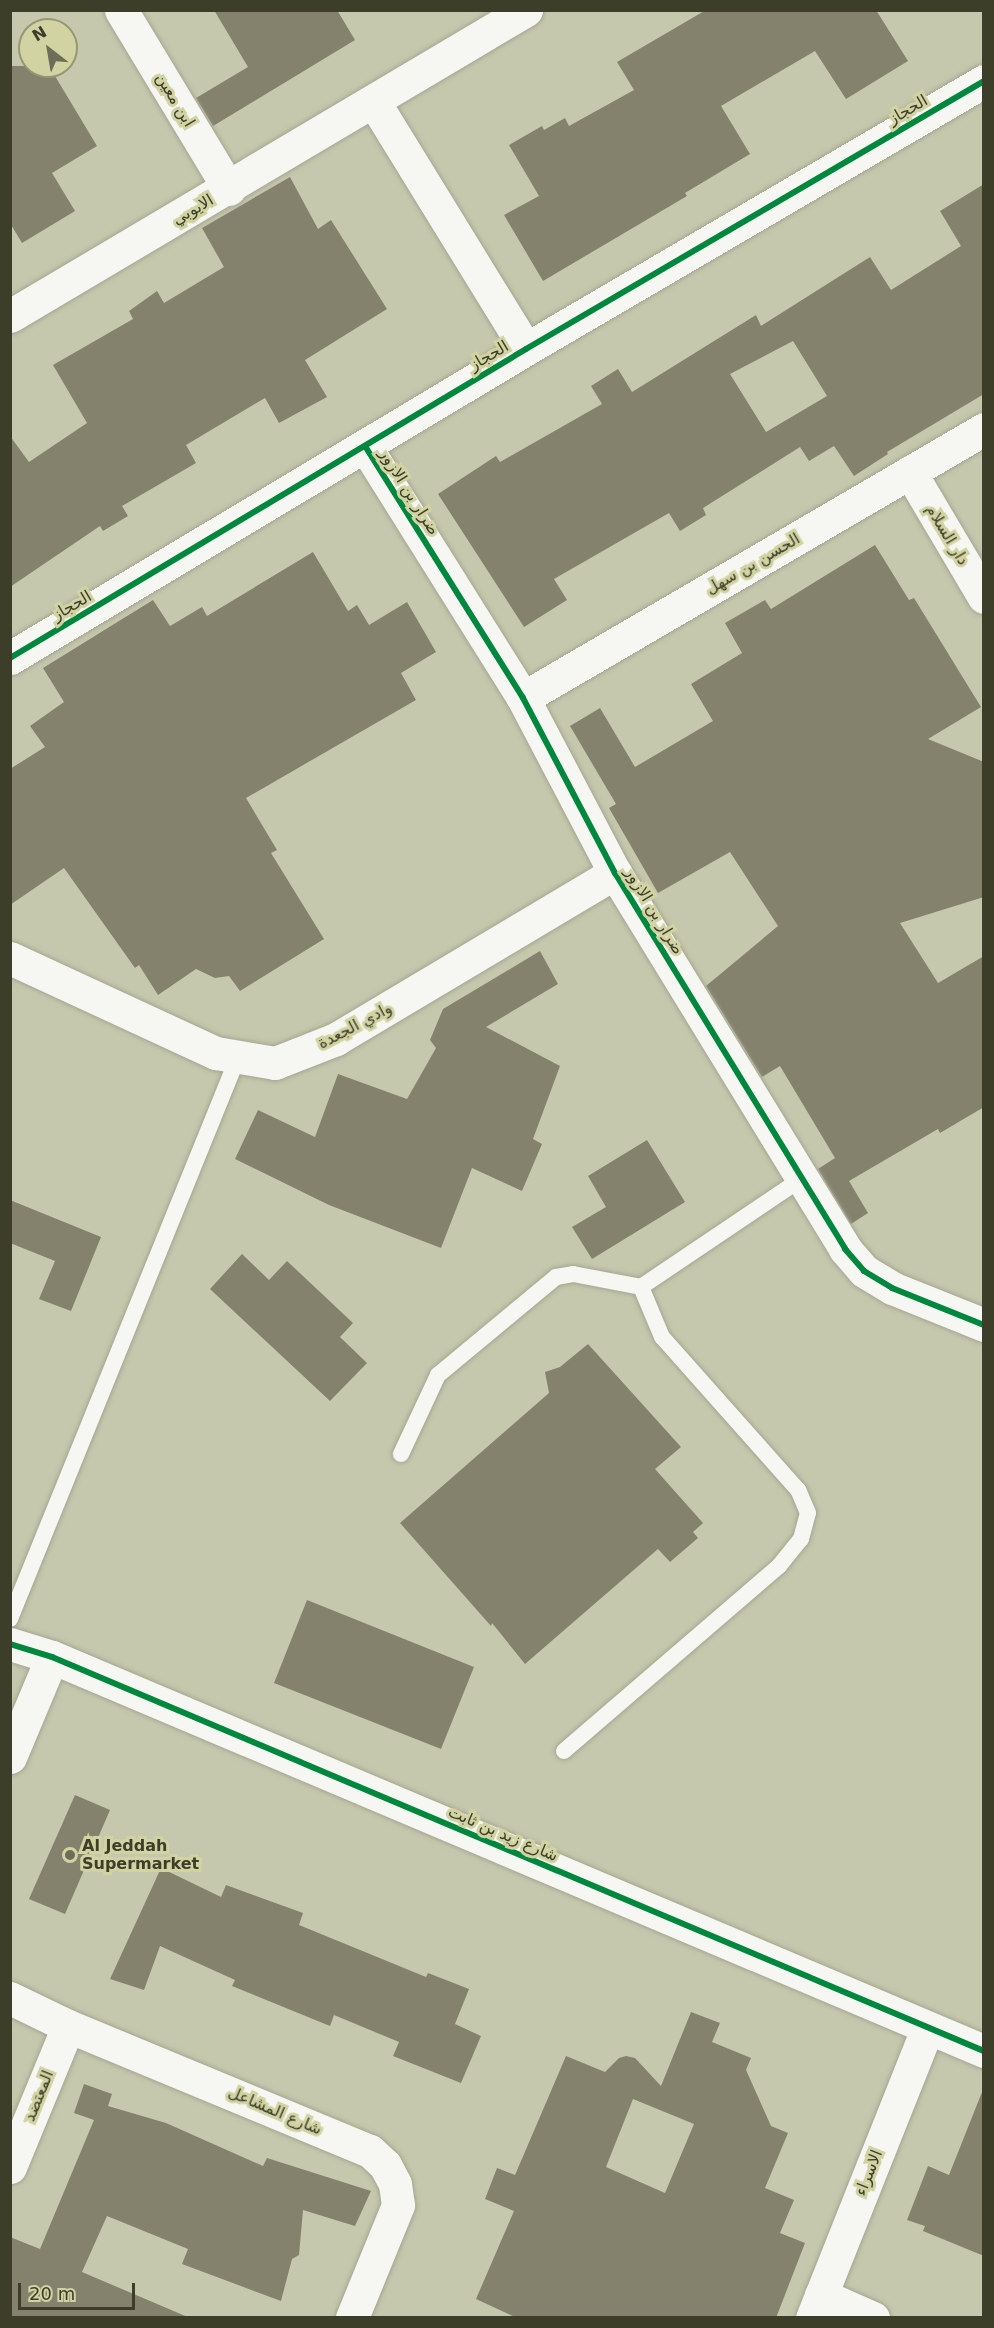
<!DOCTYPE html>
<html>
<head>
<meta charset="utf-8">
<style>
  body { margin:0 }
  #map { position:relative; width:994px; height:2328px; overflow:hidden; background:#c6c8ad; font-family:"DejaVu Sans","Noto Naskh Arabic",sans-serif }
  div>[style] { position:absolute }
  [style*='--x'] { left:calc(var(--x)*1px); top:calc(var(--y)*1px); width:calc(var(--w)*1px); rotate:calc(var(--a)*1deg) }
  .building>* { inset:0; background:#84826d }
  .roads { filter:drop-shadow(0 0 2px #a5a691) drop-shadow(0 0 2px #a5a691) }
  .lane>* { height:16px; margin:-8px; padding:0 8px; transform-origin:8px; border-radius:8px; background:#f6f7f3 }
  .street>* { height:33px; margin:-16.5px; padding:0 16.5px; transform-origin:16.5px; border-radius:16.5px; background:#f6f7f3 }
  .cycleway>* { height:6px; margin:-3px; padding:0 3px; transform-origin:3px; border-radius:3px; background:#00873e }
  .dots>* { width:16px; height:16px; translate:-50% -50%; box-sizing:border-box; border:3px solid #d1d3a2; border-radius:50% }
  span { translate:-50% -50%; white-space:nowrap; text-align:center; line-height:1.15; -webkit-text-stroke:6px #d1d3a2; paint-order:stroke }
  .street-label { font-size:16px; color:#3d3e2a }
  .poi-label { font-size:16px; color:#3d3e2a; font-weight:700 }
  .left { translate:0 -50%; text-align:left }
  .frame { position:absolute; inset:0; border:12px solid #3d3e2a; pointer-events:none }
  .north { position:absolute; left:18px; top:18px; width:60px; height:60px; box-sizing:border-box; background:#d1d3a2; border:2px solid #969772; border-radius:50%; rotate:329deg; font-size:16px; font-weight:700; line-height:24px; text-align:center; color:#3d3e2a }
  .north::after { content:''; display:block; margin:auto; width:21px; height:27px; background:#6d6e58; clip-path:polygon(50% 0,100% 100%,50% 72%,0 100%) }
  .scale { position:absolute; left:18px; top:2283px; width:117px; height:27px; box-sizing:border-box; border:3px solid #3d3e2a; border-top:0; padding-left:8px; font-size:18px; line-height:21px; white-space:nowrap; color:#3d3e2a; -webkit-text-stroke:4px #d1d3a2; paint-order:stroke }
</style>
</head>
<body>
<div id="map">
  <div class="building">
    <div style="clip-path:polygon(214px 10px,337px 10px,355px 40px,213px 126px,196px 98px,248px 67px)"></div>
    <div style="clip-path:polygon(706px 10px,876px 10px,908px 61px,846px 99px,815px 51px,721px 106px,750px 154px,685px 193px,687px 196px,543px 281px,504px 215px,539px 196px,509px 145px,542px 126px,544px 130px,565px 118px,569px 126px,634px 90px,617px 62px)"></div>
    <div style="clip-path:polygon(10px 66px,49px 66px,97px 146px,52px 173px,75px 211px,22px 243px,10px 223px)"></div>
    <div style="clip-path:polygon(290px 177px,318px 229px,331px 220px,387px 309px,305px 360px,327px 397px,279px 423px,265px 398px,186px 445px,196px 463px,122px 506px,128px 516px,103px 531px,100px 526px,10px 587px,10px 436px,29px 462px,87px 423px,53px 365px,133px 319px,129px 311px,157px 291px,164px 303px,224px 267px,202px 228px)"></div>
    <div style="clip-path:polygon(evenodd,984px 184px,984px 394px,887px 452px,888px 454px,854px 476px,834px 446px,809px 461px,800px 447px,703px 508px,706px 515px,680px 531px,669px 513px,554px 579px,567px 600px,524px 627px,438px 494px,496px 456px,500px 462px,602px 404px,591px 386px,618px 369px,632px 392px,756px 315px,761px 326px,870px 257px,891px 290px,961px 246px,940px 211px,984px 184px,793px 341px,827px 396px,766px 432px,730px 374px,793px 341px)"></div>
    <div style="clip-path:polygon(875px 545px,909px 600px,914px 598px,981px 707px,928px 739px,984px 762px,984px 897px,900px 923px,938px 983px,984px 956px,984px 1107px,940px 1133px,938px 1129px,849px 1181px,868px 1213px,851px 1224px,818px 1169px,835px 1158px,780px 1066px,762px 1077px,706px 986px,778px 926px,730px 852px,658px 893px,609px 808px,616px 804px,570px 726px,600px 708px,635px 767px,713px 721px,691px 684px,742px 653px,725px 623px,765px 600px,771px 609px)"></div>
    <div style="clip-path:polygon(313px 552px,348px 611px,357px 605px,369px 625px,407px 602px,436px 652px,401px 673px,416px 700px,246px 798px,277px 850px,271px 853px,324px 939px,240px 991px,229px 976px,215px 978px,196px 969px,158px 995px,139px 965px,135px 968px,64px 868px,10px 905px,10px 769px,45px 747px,30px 726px,64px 702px,43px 668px,153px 600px,170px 626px,202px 607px,207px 616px)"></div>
    <div style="clip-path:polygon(540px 951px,558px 984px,486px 1027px,560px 1066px,533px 1139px,542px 1144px,522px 1191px,472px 1168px,441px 1248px,329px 1205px,235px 1159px,258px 1110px,315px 1137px,338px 1074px,407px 1099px,436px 1048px,430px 1040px,443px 1009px)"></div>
    <div style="clip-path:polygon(647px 1140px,685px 1202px,592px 1259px,572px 1227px,606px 1207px,588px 1176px)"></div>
    <div style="clip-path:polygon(10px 1200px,101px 1237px,71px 1311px,39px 1299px,55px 1261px,10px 1243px)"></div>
    <div style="clip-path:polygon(242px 1254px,269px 1280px,287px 1261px,353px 1323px,340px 1337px,367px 1363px,330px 1401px,210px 1289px)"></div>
    <div style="clip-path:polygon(588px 1344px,681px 1447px,655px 1469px,703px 1523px,693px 1532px,698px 1538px,670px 1562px,658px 1549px,525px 1664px,492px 1623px,491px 1626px,400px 1523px,549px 1393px,545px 1372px,560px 1367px)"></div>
    <div style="clip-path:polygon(307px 1600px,474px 1667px,441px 1749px,274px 1683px)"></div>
    <div style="clip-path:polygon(75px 1795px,110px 1810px,65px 1914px,29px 1899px)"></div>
    <div style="clip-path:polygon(161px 1868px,221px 1897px,226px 1885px,303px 1913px,299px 1925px,426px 1977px,428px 1973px,469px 1989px,455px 2024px,481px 2036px,461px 2083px,393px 2056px,399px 2042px,334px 2015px,330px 2026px,232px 1986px,235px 1980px,160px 1946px,144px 1990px,110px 1979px)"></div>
    <div style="clip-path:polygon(evenodd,691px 2012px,720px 2023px,712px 2042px,751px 2058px,746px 2070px,771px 2126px,788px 2133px,765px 2188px,794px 2200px,780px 2233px,805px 2243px,776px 2318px,517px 2318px,476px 2299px,514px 2211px,485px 2199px,497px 2168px,515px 2175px,566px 2056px,605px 2072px,619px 2058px,626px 2056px,635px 2058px,661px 2086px,691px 2012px,633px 2099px,694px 2124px,665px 2193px,606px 2167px,633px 2099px)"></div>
    <div style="clip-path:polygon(84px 2084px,112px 2094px,108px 2106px,166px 2123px,263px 2166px,267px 2158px,371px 2191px,355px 2226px,303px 2210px,299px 2255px,292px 2259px,281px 2301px,182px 2264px,188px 2249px,107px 2216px,82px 2272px,190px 2318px,10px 2318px,10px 2237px,40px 2249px,94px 2120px,74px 2113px)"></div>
    <div style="clip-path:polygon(982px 2092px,984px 2092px,984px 2256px,923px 2231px,925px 2226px,907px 2220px,928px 2166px,949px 2175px)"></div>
  </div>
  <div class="roads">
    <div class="lane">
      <div style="--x:401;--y:1454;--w:87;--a:-64.9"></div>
      <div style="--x:438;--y:1375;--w:153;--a:-39.7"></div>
      <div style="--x:556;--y:1277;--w:17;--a:-10"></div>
      <div style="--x:573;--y:1274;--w:69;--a:10.8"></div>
      <div style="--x:641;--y:1287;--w:193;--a:-34"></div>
      <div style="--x:10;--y:1619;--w:606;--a:-67.92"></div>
      <div style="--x:564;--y:1751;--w:284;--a:-40.7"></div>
      <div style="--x:779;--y:1566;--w:35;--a:-51"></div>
      <div style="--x:801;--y:1539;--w:27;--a:-75"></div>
      <div style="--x:808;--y:1513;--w:25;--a:-113"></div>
      <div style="--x:798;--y:1490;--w:205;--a:-131.6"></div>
      <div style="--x:662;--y:1337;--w:54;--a:-112.8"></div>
    </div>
    <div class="street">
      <div style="--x:121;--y:10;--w:209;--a:58.9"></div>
      <div style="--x:374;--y:102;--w:290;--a:58.4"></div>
      <div style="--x:10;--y:316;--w:600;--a:-30.67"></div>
      <div style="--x:365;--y:446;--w:297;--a:57.9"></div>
      <div style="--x:523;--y:698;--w:198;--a:62.3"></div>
      <div style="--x:615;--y:873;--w:441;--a:58.5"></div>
      <div style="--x:845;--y:1249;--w:29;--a:49"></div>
      <div style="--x:864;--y:1271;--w:33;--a:31"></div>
      <div style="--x:892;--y:1288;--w:99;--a:21.9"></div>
      <div style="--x:910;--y:472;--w:145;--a:59.4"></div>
      <div style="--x:10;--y:658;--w:601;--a:-30.91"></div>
      <div style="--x:526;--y:349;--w:531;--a:-30.33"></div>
      <div style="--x:523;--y:698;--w:534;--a:-30.26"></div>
      <div style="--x:10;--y:958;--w:227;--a:24.8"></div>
      <div style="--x:216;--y:1053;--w:60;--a:9.6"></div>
      <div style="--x:275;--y:1063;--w:66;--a:-21.5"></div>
      <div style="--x:336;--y:1039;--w:325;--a:-30.8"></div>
      <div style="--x:10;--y:1644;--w:44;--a:17.2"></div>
      <div style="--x:52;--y:1657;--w:1012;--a:22.92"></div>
      <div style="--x:10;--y:1757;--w:108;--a:-67.2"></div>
      <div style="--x:10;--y:1998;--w:64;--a:25.8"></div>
      <div style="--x:68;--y:2026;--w:327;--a:22.5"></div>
      <div style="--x:370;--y:2151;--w:21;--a:43"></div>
      <div style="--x:385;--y:2165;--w:21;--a:62"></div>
      <div style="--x:395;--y:2184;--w:21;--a:82"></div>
      <div style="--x:398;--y:2205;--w:122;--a:112.2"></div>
      <div style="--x:10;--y:2167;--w:152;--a:-67.6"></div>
      <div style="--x:821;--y:2295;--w:57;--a:23.9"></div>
      <div style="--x:812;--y:2318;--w:311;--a:-68.3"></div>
    </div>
  </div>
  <div class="cycleway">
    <div style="--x:365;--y:446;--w:297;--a:57.9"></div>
    <div style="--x:523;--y:698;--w:198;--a:62.3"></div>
    <div style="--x:615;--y:873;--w:441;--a:58.5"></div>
    <div style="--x:845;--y:1249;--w:29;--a:49"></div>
    <div style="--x:864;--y:1271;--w:33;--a:31"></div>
    <div style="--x:892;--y:1288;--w:99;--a:21.9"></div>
    <div style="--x:10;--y:658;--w:601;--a:-30.91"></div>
    <div style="--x:526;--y:349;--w:531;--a:-30.33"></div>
    <div style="--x:10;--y:1644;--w:44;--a:17.2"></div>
    <div style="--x:52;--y:1657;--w:1012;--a:22.92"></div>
  </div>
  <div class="dots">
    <div style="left:70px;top:1855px;background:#6d6e58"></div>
  </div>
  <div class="street-label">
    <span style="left:175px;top:100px;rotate:59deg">ابن معين</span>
    <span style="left:908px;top:110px;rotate:-30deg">الحجاز</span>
    <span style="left:193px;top:210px;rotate:-30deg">الايوبي</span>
    <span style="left:489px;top:356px;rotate:-31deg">الحجاز</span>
    <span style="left:409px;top:492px;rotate:58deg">ضرار بن الازور</span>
    <span style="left:947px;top:535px;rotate:59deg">دار السلام</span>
    <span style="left:753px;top:564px;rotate:-30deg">الحسن بن سهل</span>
    <span style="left:72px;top:606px;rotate:-31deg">الحجاز</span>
    <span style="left:654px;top:911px;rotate:59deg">ضرار بن الازور</span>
    <span style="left:355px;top:1026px;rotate:-28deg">وادي الجعدة</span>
    <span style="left:503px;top:1834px;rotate:23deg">شارع زيد بن ثابت</span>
    <span style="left:39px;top:2096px;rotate:-68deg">المعتضد</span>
    <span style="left:275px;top:2111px;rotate:23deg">شارع المشاعل</span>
    <span style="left:869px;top:2173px;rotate:-68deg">الاسراء</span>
  </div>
  <div class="poi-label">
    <span class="left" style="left:82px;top:1855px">Al Jeddah<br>Supermarket</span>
  </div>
  <div class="frame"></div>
  <div class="north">N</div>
  <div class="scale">20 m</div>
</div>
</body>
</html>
